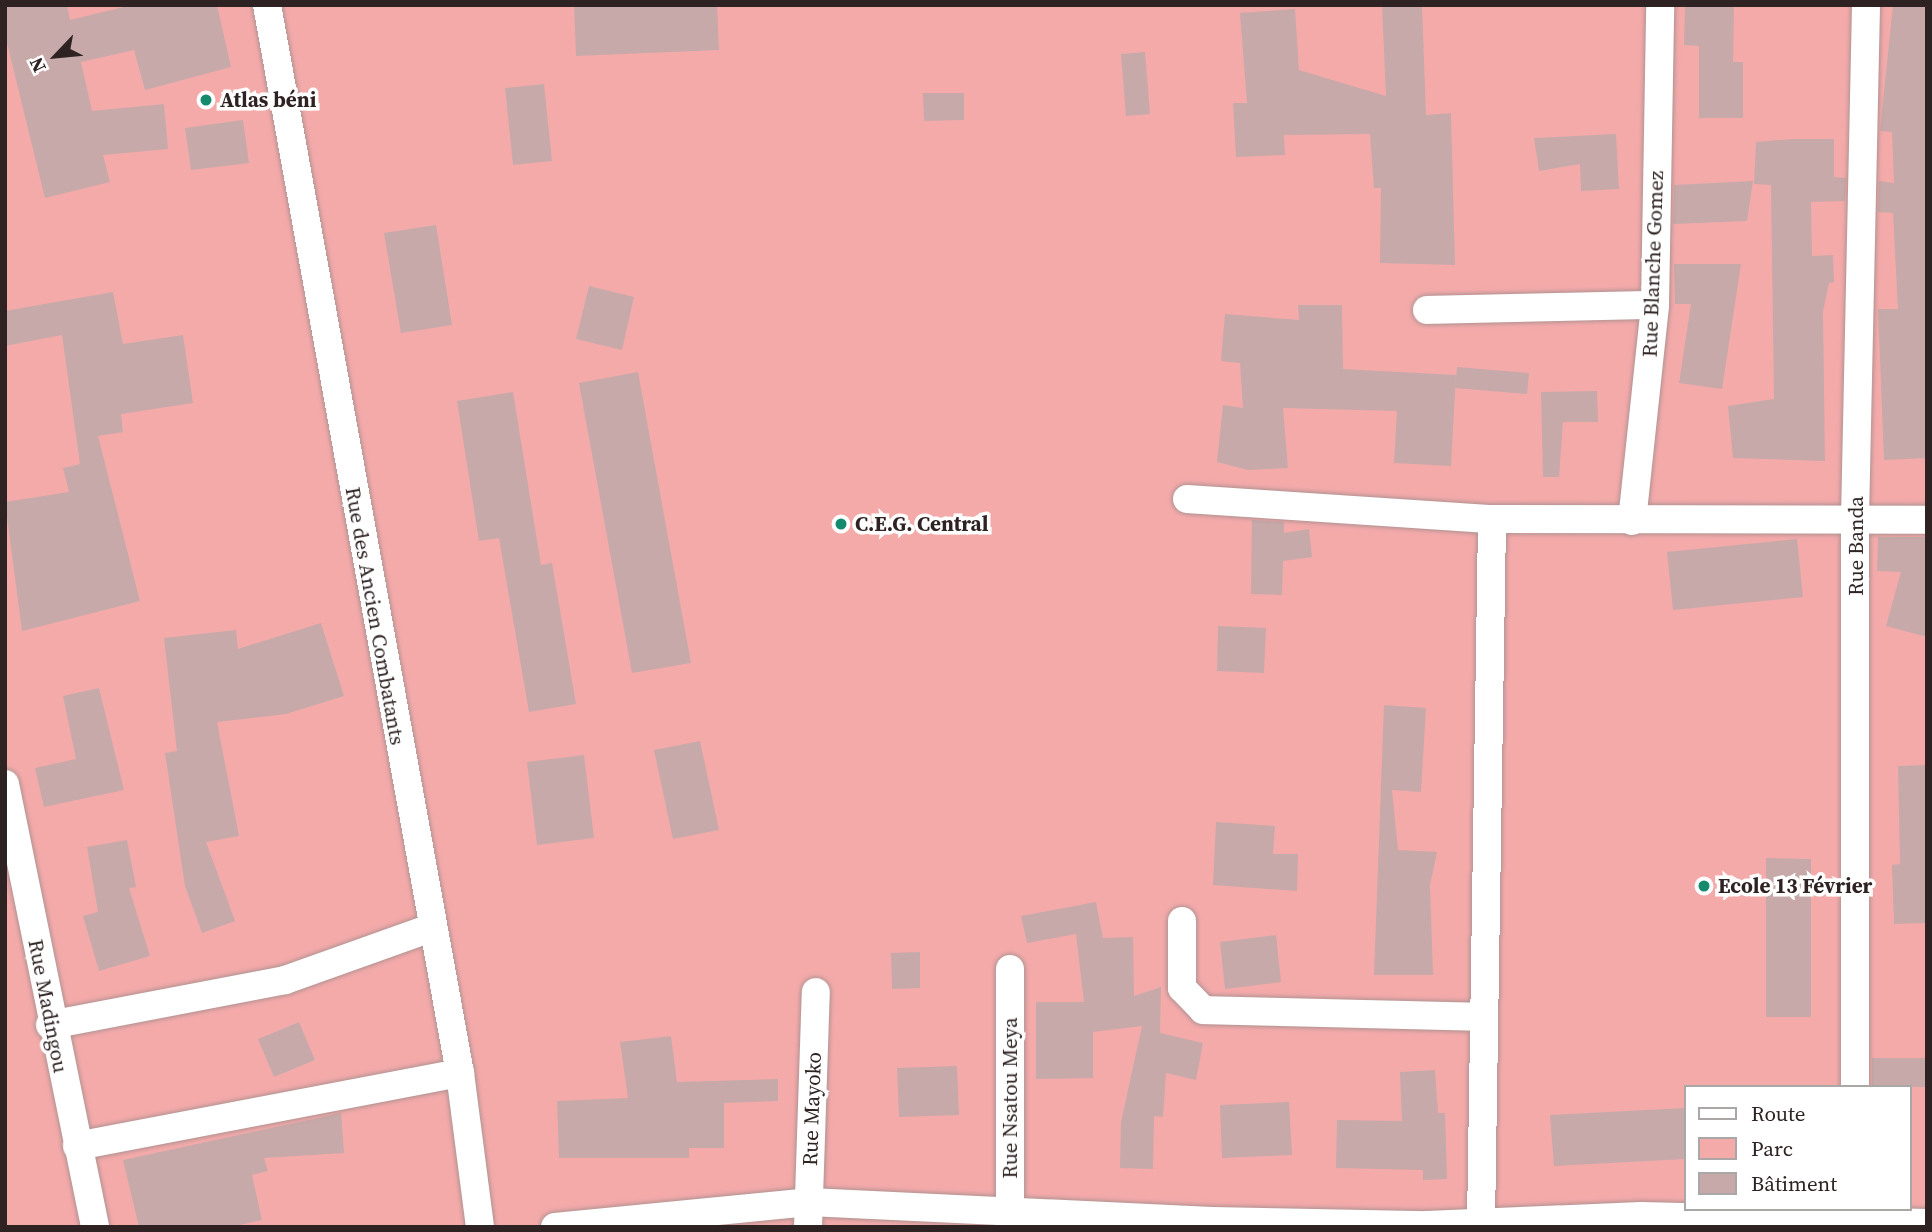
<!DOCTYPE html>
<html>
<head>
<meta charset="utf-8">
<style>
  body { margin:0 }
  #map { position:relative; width:1932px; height:1232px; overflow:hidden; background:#fbdbdb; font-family:"Source Serif 4",serif }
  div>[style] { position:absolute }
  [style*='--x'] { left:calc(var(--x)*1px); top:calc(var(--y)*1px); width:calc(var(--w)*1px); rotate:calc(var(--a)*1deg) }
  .green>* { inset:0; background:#f5aaaa }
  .building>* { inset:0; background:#c7a9a9 }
  .roads { filter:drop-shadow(0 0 2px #b09392) drop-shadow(0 0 2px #b09392) }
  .minor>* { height:28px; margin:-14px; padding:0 14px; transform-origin:14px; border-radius:14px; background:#fff }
  .dots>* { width:19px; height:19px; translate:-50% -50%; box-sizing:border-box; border:4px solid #fff; border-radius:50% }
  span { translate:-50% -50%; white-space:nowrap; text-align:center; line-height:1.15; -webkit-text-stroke:7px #fff; paint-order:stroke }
  .poi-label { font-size:21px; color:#2e2222; font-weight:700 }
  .left { translate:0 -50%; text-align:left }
  .street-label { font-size:21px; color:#2e2222 }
  .frame { position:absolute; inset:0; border:7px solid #2e2222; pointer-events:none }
  .legend { position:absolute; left:1684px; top:1085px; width:228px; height:126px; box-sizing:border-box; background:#fff; border:2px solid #aba7a7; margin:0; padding:9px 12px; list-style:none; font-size:21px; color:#2e2222 }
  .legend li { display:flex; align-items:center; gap:14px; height:35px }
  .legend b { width:35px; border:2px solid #aba7a7 }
  .north { position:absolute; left:21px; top:21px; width:70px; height:70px; -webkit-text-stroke:5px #fff; paint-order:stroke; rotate:244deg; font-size:19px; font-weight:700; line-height:28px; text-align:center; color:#2e2222 }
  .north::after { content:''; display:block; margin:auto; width:24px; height:32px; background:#2e2222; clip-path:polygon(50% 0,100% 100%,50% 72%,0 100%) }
</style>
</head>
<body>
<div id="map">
  <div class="green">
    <div style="clip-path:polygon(evenodd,5px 5px,1927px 5px,1927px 1227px,5px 1227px,5px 5px,1685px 1087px,1909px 1087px,1909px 1209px,1685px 1209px,1685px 1087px)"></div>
  </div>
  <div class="building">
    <div style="clip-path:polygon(5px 5px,67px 5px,70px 20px,132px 5px,217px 5px,231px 67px,145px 90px,134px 50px,81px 62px,92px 111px,164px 104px,168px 149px,103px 155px,110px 182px,45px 198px,5px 35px)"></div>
    <div style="clip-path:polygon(574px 5px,717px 5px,719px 50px,576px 56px)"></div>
    <div style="clip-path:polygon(1382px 5px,1422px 5px,1426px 115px,1451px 113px,1455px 265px,1380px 263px,1381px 188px,1374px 188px,1370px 134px,1284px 135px,1285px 155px,1236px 157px,1233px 103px,1247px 103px,1240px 13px,1295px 9px,1299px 70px,1386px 96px)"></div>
    <div style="clip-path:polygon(1685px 5px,1734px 5px,1733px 62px,1743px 62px,1743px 118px,1699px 118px,1699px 46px,1684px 45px)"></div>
    <div style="clip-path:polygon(1893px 5px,1927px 5px,1927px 458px,1884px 460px,1878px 309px,1898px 309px,1893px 213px,1878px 212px,1879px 181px,1894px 183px,1892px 132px,1880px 131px)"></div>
    <div style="clip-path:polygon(1145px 52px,1150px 114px,1126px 116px,1121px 54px)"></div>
    <div style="clip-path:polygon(544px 84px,552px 161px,513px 165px,505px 88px)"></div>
    <div style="clip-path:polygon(923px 93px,964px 93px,964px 120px,924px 121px)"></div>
    <div style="clip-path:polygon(243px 120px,249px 163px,191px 170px,185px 128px)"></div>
    <div style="clip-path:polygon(1616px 134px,1619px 189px,1581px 191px,1580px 164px,1539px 171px,1534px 138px)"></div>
    <div style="clip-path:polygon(1793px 139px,1834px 139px,1834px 177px,1846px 178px,1845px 201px,1811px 202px,1812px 256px,1833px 255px,1834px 282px,1829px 283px,1823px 311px,1825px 461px,1733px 458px,1728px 406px,1774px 399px,1771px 185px,1754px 184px,1756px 142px)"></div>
    <div style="clip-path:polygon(1753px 181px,1747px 221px,1673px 224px,1674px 185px)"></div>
    <div style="clip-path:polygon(436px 225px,452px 325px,401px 333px,384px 233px)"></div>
    <div style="clip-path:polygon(1674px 264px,1741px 264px,1722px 389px,1679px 383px,1691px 304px,1675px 304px)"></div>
    <div style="clip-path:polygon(589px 286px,634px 297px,622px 350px,576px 339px)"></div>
    <div style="clip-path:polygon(113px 292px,123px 344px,183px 335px,193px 403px,121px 414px,123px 432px,98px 436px,140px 601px,22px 631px,5px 502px,69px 492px,63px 468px,80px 464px,62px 335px,5px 346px,5px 311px)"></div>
    <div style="clip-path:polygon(1298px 305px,1342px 305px,1343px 369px,1456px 375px,1451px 466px,1394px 463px,1397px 411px,1283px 408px,1288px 468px,1248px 470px,1217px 462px,1223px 405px,1243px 408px,1240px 363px,1221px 361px,1225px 314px,1299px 320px)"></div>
    <div style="clip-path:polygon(1457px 367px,1529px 373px,1527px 394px,1455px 388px)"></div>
    <div style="clip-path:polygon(638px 372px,691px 663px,632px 673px,579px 383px)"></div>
    <div style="clip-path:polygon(1597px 391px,1598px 422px,1563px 422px,1559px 477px,1543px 477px,1541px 392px)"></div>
    <div style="clip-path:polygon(513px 392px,541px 565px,552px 563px,576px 704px,529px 712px,499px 538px,479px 541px,457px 401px)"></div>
    <div style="clip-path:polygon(1252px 520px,1284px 522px,1284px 533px,1309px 529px,1312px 557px,1283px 561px,1282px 595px,1251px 594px)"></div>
    <div style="clip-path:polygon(1878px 537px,1927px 537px,1927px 637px,1886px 626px,1901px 572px,1877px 571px)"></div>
    <div style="clip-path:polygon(1797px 539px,1803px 597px,1673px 610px,1667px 552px)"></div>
    <div style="clip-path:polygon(321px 623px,344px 696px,286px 714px,217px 722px,239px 836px,206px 842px,235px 921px,202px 933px,185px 886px,165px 753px,177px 751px,164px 638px,236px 630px,238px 649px)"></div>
    <div style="clip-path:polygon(1218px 626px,1266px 628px,1264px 673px,1217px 671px)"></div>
    <div style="clip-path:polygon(99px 688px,124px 790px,44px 807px,35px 768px,76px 759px,63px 696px)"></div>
    <div style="clip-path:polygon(1384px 705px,1426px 708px,1421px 792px,1392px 790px,1398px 850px,1437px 852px,1430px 885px,1433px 975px,1374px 975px)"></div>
    <div style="clip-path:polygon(700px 741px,719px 830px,673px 839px,654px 750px)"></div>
    <div style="clip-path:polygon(584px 755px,594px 838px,537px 845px,527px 762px)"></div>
    <div style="clip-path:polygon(1927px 765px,1927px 923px,1894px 924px,1892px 865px,1900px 864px,1898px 766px)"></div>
    <div style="clip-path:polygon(1216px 822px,1275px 826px,1273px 854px,1298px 854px,1297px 891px,1213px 885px)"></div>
    <div style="clip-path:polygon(127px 840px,136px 887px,129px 888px,150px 956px,99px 971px,83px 916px,98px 912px,87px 847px)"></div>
    <div style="clip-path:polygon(1766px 858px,1811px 859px,1811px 1017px,1766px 1017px)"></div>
    <div style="clip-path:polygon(1096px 902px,1103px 938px,1133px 937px,1134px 996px,1161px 987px,1160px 1033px,1203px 1043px,1196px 1080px,1166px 1073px,1163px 1117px,1154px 1116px,1153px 1169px,1120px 1168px,1121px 1122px,1142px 1026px,1093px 1032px,1093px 1078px,1036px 1079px,1036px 1002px,1084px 1002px,1076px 934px,1027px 943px,1021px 916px)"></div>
    <div style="clip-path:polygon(1276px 935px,1281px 982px,1225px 989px,1220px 942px)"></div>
    <div style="clip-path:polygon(920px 952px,920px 988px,892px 989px,891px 953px)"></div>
    <div style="clip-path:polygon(299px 1022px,315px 1060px,274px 1077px,258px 1039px)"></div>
    <div style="clip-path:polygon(671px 1036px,677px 1082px,778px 1079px,778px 1101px,724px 1103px,724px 1148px,689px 1148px,689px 1158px,559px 1158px,557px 1101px,628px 1098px,620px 1042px)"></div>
    <div style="clip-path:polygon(1872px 1058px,1927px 1058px,1927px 1087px,1872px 1087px)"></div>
    <div style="clip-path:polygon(957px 1066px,959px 1115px,899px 1117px,897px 1068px)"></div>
    <div style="clip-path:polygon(1435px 1070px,1438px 1113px,1445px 1113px,1447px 1179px,1423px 1180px,1423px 1170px,1336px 1168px,1337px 1120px,1402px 1121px,1400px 1072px)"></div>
    <div style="clip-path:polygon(1289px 1102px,1292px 1155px,1222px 1158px,1220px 1105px)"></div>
    <div style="clip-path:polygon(1685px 1108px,1685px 1159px,1554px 1166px,1550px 1115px)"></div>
    <div style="clip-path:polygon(341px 1113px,344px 1153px,264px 1158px,268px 1171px,252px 1175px,262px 1220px,231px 1227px,139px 1227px,123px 1160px)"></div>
  </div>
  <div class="roads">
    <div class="minor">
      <div style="--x:267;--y:5;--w:1085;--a:79.76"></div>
      <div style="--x:460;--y:1073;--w:155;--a:82.6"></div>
      <div style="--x:1427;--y:310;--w:228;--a:-1.3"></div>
      <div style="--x:1187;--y:499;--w:306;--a:3.8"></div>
      <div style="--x:1492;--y:519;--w:435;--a:0.1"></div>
      <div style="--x:1632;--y:521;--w:217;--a:-83.9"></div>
      <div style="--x:1655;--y:305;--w:300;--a:-89"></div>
      <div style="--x:5;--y:784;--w:452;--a:78.5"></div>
      <div style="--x:1182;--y:921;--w:67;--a:90"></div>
      <div style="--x:1182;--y:988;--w:30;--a:46"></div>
      <div style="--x:1203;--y:1010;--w:281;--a:1.4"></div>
      <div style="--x:50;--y:1025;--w:239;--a:-10.8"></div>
      <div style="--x:285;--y:980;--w:155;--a:-19.6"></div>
      <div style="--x:1855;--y:1087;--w:569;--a:-90"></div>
      <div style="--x:1855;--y:518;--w:513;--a:-88.77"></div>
      <div style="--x:77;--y:1146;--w:390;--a:-10.8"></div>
      <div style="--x:1481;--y:1223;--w:704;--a:-89.1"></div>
      <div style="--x:555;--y:1227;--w:255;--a:-5.6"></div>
      <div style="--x:809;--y:1202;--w:403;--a:2.7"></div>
      <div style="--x:1212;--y:1221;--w:215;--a:1.1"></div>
      <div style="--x:1427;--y:1225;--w:214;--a:-2.4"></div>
      <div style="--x:1641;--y:1216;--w:286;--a:1.4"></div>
      <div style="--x:808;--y:1227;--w:235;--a:-88.1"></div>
      <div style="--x:1010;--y:1227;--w:258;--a:-90"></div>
    </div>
  </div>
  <div class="dots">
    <div style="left:206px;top:100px;background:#158a6c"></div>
    <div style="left:841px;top:524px;background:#158a6c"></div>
    <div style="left:1704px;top:886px;background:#158a6c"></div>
  </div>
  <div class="poi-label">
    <span class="left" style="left:220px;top:100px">Atlas béni</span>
    <span class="left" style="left:855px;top:524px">C.E.G. Central</span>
    <span class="left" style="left:1718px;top:886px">Ecole 13 Février</span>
  </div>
  <div class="street-label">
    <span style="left:1653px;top:264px;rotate:-88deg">Rue Blanche Gomez</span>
    <span style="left:1856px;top:546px;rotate:-90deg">Rue Banda</span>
    <span style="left:375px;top:616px;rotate:80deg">Rue des Ancien Combatants</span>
    <span style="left:48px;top:1006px;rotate:79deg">Rue Madingou</span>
    <span style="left:1010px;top:1098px;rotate:-90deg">Rue Nsatou Meya</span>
    <span style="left:812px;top:1109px;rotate:-88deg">Rue Mayoko</span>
  </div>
  <div class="frame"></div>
  <ul class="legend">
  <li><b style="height:9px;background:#fff"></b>Route</li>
  <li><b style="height:19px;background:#f5aaaa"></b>Parc</li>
  <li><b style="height:19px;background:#c7a9a9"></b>Bâtiment</li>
  </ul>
  <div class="north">N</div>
</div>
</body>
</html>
